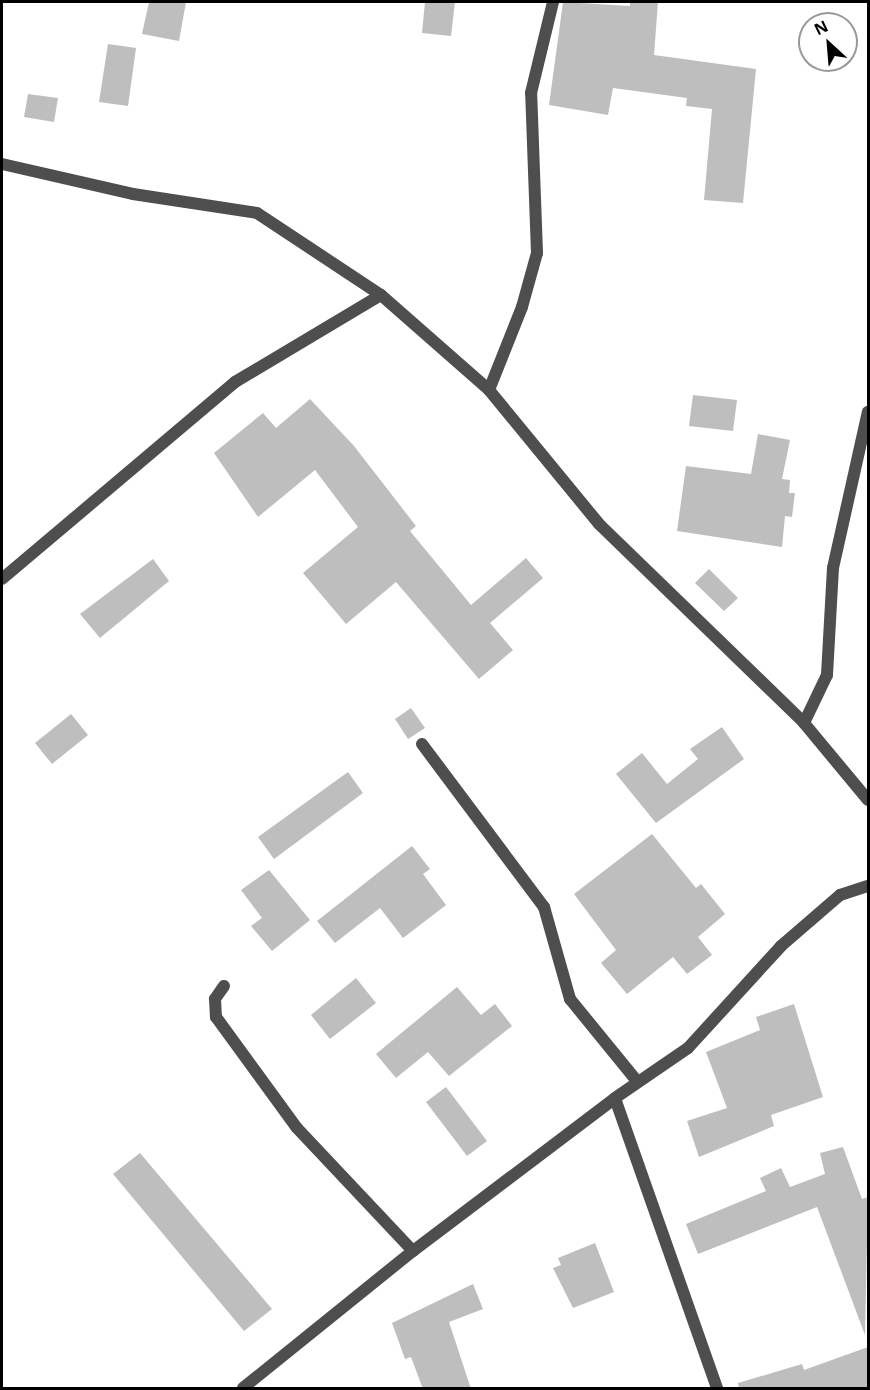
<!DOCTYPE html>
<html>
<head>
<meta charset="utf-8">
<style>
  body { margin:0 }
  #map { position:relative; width:870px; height:1390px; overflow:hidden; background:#fff; font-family:"Noto Sans",sans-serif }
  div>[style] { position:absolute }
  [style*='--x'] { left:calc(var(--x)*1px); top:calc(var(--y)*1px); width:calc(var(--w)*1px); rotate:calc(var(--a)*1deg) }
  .building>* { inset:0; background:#bebebe }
  .street>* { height:12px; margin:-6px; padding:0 6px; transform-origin:6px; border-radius:6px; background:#4e4e4e }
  span { translate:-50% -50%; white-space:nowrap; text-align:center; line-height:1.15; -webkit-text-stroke:5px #fff; paint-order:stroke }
  .frame { position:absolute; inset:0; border:3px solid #000; pointer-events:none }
  .north { position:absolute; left:798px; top:12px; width:60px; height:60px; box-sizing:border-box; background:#fff; border:2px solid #999; border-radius:50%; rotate:334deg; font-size:16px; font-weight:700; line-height:24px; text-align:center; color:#000 }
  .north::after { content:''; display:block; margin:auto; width:21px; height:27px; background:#000; clip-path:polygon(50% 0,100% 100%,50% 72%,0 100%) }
</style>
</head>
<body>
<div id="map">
  <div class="building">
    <div style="clip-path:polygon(149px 2px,186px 2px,179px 41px,142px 34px)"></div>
    <div style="clip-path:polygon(425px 2px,455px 2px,451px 36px,422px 33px)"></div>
    <div style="clip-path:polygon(563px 2px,630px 6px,630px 2px,658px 2px,654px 55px,756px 69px,743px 203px,704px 200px,712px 109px,686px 106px,687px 98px,613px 88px,608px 115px,549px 105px)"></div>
    <div style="clip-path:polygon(108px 44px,136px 48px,128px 106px,99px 102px)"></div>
    <div style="clip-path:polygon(28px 94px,58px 98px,54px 122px,24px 117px)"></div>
    <div style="clip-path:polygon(693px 395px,737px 400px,733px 431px,689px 426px)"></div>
    <div style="clip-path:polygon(310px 399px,354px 446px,416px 526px,410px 531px,471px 605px,526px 558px,543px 578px,490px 623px,513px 650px,479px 679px,396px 582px,346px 624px,303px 573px,358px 527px,315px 470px,258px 517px,214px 453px,263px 413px,276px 428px)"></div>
    <div style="clip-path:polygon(758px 434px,790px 440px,782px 479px,790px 480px,789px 493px,795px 493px,792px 517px,785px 516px,782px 547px,677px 531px,686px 466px,751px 474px)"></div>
    <div style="clip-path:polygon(153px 559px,169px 581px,100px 638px,80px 614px)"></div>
    <div style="clip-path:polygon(709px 569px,738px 598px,724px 611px,695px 583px)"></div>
    <div style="clip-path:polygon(411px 708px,425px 728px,408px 739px,395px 719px)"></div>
    <div style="clip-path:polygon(71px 714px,88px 735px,52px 764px,35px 743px)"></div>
    <div style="clip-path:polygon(722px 727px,744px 759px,656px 823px,616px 774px,642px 753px,667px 784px,698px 759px,690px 749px)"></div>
    <div style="clip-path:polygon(348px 772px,363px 793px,274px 859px,258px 837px)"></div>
    <div style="clip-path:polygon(652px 834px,696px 888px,701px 884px,725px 914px,698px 937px,712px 955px,687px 974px,673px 957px,627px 994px,601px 963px,616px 950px,574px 894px)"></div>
    <div style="clip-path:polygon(412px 846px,430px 869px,423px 874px,446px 905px,403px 938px,380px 908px,335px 943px,317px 921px)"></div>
    <div style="clip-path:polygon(269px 870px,310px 920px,272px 951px,251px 926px,262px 918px,241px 890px)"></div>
    <div style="clip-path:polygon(356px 978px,376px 1003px,330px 1039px,311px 1015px)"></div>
    <div style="clip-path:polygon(457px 987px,481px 1015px,495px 1004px,512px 1026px,449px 1076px,428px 1052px,396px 1078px,376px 1054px)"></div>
    <div style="clip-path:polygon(794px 1004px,823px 1097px,771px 1115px,774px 1126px,699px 1157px,687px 1121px,727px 1108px,706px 1052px,760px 1030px,756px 1017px)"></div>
    <div style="clip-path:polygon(446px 1087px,487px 1141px,467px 1156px,426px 1102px)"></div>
    <div style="clip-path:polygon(843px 1147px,862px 1199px,868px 1197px,865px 1335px,817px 1207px,698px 1254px,686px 1224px,766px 1191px,760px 1178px,781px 1168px,790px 1187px,825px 1174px,820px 1153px)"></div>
    <div style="clip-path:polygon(140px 1153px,272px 1309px,244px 1331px,113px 1174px)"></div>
    <div style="clip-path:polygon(595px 1243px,614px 1292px,573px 1308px,553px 1268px,561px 1265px,558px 1258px)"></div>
    <div style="clip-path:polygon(473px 1284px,483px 1309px,449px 1322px,471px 1389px,423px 1389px,411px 1357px,405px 1359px,392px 1323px)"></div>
    <div style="clip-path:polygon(868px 1347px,868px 1389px,739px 1389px,738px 1383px,802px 1364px,804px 1370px)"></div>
  </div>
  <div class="street">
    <div style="--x:2;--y:164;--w:134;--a:12.9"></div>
    <div style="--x:133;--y:194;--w:125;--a:8.7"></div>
    <div style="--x:257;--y:213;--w:149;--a:33.5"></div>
    <div style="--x:381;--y:295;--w:144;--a:41.3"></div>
    <div style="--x:489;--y:390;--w:173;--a:50.6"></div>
    <div style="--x:599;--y:524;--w:286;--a:44.1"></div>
    <div style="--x:804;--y:723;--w:100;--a:50.3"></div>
    <div style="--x:489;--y:390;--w:89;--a:-68.3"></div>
    <div style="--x:522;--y:307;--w:56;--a:-74.5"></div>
    <div style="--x:537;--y:253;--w:160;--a:-92.1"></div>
    <div style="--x:531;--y:93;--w:94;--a:-76.4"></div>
    <div style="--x:2;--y:579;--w:305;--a:-40.2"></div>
    <div style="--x:235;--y:382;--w:170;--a:-30.8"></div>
    <div style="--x:804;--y:723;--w:53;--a:-64.4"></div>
    <div style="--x:827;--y:675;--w:107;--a:-86.8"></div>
    <div style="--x:833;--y:568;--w:160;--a:-77.4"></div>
    <div style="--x:422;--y:744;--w:204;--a:53.2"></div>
    <div style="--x:544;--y:907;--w:96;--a:74.2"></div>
    <div style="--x:570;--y:999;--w:104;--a:50.8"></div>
    <div style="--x:224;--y:986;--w:16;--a:125"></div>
    <div style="--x:215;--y:999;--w:18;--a:87"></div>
    <div style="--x:216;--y:1017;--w:137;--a:53.9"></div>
    <div style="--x:297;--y:1128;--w:169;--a:46.7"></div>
    <div style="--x:243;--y:1388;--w:218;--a:-38.9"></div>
    <div style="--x:413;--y:1251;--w:253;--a:-37.1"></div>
    <div style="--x:717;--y:1388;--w:307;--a:-109.4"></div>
    <div style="--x:615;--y:1098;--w:88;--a:-34.4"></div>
    <div style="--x:688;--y:1048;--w:138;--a:-47.6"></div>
    <div style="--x:781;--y:946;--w:78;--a:-40.8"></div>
    <div style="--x:840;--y:895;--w:29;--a:-18"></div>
  </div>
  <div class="frame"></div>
  <div class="north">N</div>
</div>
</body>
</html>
